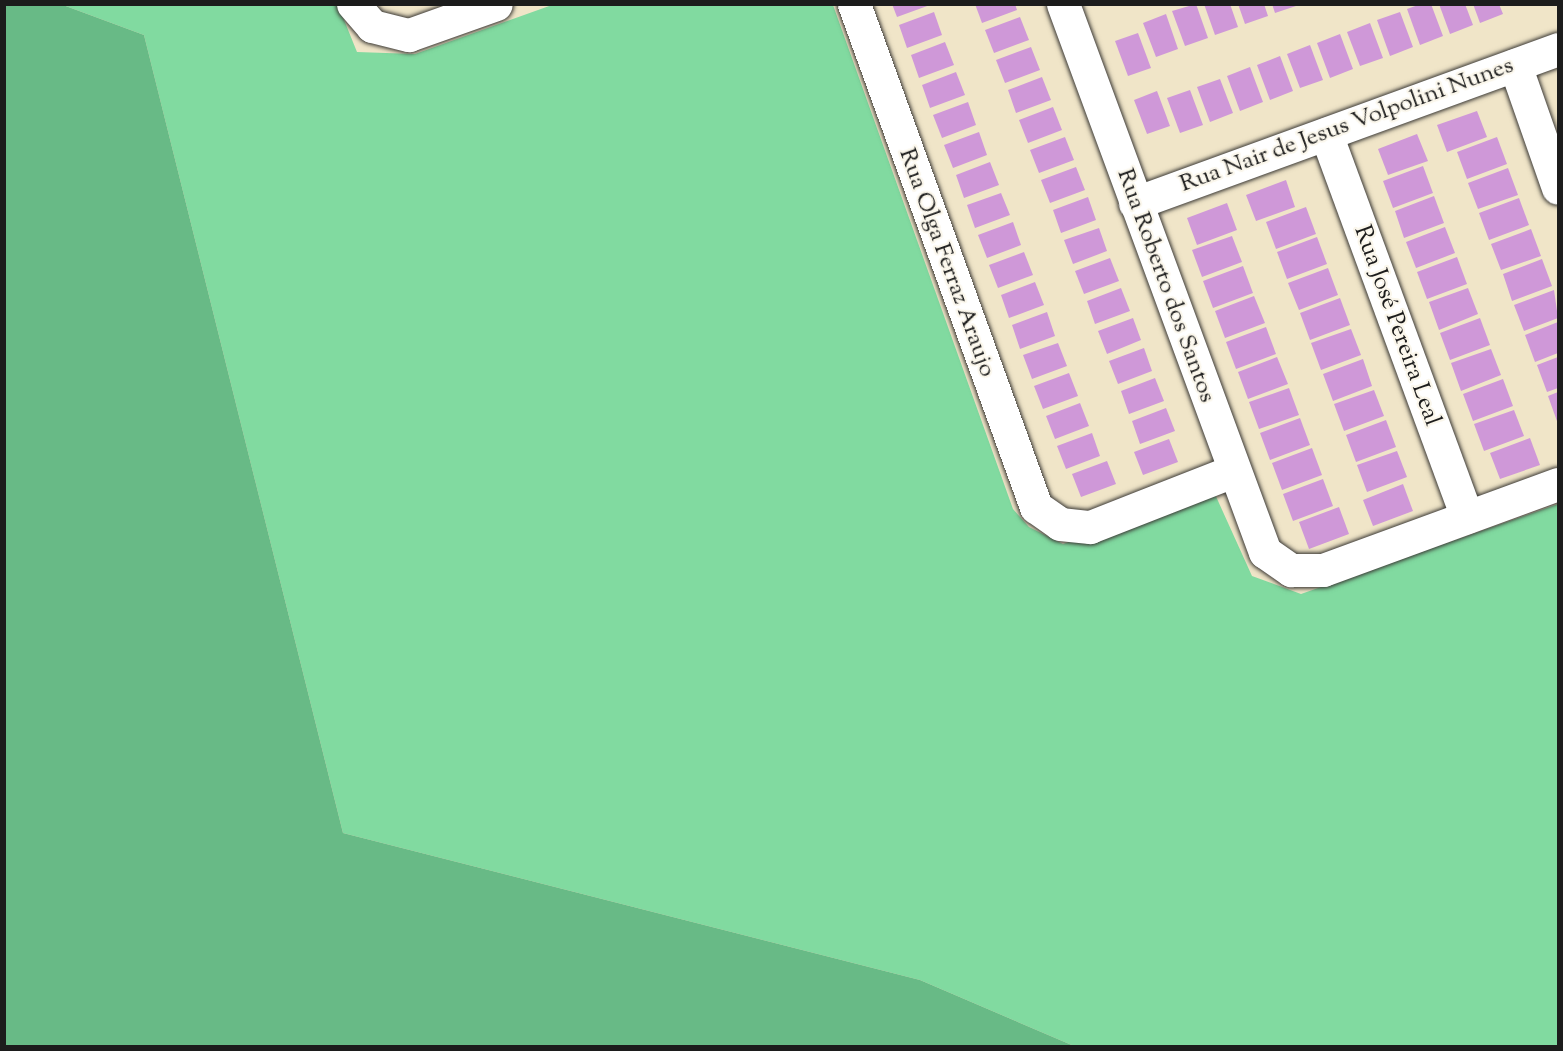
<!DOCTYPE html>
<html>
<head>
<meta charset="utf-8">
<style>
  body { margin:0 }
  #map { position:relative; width:1563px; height:1051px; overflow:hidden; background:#f0e5c8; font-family:"Sorts Mill Goudy",serif }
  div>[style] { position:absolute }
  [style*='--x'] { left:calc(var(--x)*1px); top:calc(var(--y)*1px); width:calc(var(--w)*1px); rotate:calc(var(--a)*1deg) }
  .green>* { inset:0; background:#81daa0 }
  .forest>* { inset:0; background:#68ba86 }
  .building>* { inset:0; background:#cf98d8 }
  .roads { filter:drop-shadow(0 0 2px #3c3a36) drop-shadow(0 0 2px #3c3a36) }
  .minor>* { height:33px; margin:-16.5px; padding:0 16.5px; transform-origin:16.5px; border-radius:16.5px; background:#fff }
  span { translate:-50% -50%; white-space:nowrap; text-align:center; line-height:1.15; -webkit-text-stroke:4.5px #fbf7ec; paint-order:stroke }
  .street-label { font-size:24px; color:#1c1c1c }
  .frame { position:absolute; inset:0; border:6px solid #1c1c1c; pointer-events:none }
</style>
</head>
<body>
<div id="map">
  <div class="green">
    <div style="clip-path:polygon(63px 5px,338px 5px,357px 52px,415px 54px,552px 5px,833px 5px,1013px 509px,1029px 527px,1063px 544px,1214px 492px,1252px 576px,1301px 594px,1558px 504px,1558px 1046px,1074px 1046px,920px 980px,343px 833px,144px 35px)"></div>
  </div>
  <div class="forest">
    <div style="clip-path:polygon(5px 4px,63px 5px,144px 35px,343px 833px,920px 980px,1074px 1046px,5px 1046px)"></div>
  </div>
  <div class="building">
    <div style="clip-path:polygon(892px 4px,930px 4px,930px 5px,897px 17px)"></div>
    <div style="clip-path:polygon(975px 4px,1015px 4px,1017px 10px,982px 23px)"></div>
    <div style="clip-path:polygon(1196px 4px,1208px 38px,1185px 46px,1172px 11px)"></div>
    <div style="clip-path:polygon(1204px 4px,1230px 4px,1238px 27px,1215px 35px)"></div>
    <div style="clip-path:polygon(1238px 4px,1264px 4px,1268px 16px,1245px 24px)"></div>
    <div style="clip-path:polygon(1272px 4px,1299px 4px,1299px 5px,1275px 13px)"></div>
    <div style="clip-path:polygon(1421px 4px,1431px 4px,1443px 36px,1420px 45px,1407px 9px)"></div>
    <div style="clip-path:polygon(1439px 4px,1465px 4px,1473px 25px,1450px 34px)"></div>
    <div style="clip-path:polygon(1473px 4px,1499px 4px,1503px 14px,1480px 23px)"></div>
    <div style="clip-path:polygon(934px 12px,942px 35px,907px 48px,899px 25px)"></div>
    <div style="clip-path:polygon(1400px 12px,1413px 47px,1390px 56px,1377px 20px)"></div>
    <div style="clip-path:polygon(1166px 14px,1178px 49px,1156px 57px,1143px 23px)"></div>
    <div style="clip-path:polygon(1020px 17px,1029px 40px,994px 53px,985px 30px)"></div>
    <div style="clip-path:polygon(1370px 23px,1383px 58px,1360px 66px,1347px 32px)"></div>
    <div style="clip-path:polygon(1138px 33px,1151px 68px,1128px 76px,1115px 41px)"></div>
    <div style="clip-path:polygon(1340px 34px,1353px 69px,1330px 78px,1317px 43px)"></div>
    <div style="clip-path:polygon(945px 42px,954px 65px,919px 78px,911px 55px)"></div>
    <div style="clip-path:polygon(1310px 45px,1323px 80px,1300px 88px,1287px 54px)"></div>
    <div style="clip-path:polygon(1031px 47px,1040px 70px,1005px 83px,996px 60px)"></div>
    <div style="clip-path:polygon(1280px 56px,1293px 91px,1270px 100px,1257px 65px)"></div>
    <div style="clip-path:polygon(1250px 67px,1263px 102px,1240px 111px,1227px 76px)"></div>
    <div style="clip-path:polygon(956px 72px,965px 95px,930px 108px,922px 85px)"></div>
    <div style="clip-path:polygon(1042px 77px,1051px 100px,1016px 113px,1008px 90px)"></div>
    <div style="clip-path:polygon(1220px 79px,1233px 113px,1210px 122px,1197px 87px)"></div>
    <div style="clip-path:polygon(1190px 90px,1203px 125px,1180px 133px,1167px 98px)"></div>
    <div style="clip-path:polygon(1157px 91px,1170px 126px,1147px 134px,1134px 100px)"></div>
    <div style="clip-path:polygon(968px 102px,976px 125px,942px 138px,933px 115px)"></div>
    <div style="clip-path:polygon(1053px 107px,1062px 130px,1028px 143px,1019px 120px)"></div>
    <div style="clip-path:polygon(1477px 111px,1487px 137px,1447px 152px,1437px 125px)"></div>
    <div style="clip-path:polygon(979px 132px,987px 155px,953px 168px,944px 145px)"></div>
    <div style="clip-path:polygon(1417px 134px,1428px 161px,1388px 175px,1378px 149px)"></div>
    <div style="clip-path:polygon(1065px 137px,1074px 160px,1039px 173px,1030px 150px)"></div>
    <div style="clip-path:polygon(1497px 137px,1507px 164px,1467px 179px,1457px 152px)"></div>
    <div style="clip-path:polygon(990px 162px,999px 185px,964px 198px,956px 175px)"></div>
    <div style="clip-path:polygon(1423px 166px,1433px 193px,1393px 208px,1383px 181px)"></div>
    <div style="clip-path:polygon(1076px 167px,1085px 190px,1050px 203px,1041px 180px)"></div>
    <div style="clip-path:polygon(1508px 168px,1518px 195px,1478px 209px,1468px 183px)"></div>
    <div style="clip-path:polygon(1286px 180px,1295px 207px,1256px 221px,1246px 195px)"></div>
    <div style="clip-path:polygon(1001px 193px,1010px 215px,975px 228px,967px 205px)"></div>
    <div style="clip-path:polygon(1434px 196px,1444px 223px,1404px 238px,1395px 211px)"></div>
    <div style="clip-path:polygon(1088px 197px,1096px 220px,1061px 233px,1053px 210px)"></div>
    <div style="clip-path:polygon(1519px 198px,1529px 225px,1489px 240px,1479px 213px)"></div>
    <div style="clip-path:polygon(1227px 203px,1237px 230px,1197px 245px,1187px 218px)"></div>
    <div style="clip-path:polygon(1306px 207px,1316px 234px,1276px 249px,1266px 222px)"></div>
    <div style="clip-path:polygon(1013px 222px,1021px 245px,987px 258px,978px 235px)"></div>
    <div style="clip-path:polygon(1445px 227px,1455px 253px,1416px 268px,1406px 242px)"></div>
    <div style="clip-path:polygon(1099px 228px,1107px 251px,1073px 264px,1064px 240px)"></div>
    <div style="clip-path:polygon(1531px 229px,1541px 256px,1501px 270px,1491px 244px)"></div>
    <div style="clip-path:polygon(1232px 236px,1242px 262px,1202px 277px,1192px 250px)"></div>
    <div style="clip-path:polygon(1317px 237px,1327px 264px,1287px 279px,1277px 252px)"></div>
    <div style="clip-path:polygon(1024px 252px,1033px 275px,998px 288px,989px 265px)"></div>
    <div style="clip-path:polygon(1457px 257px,1467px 284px,1427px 299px,1417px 272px)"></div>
    <div style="clip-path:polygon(1110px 258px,1119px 281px,1084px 294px,1075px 271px)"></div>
    <div style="clip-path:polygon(1542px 259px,1552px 286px,1512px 301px,1503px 274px)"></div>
    <div style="clip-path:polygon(1243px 266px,1253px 293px,1213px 308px,1203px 281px)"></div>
    <div style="clip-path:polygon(1328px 268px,1338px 295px,1299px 310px,1288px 283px)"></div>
    <div style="clip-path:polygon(1035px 282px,1044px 305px,1009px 318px,1001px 295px)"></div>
    <div style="clip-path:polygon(1121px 288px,1130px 311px,1095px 324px,1087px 301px)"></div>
    <div style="clip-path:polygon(1468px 288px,1478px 314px,1439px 330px,1429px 302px)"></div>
    <div style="clip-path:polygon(1554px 290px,1558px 318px,1524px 331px,1514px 305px)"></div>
    <div style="clip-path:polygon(1254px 296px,1265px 323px,1225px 338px,1215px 311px)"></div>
    <div style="clip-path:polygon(1340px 298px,1350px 325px,1310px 340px,1300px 313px)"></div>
    <div style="clip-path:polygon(1047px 312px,1055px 336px,1020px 349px,1012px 325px)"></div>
    <div style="clip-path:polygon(1133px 318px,1141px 340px,1107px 354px,1098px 331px)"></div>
    <div style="clip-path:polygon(1480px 318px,1490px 345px,1450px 360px,1440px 333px)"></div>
    <div style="clip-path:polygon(1558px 322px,1558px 353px,1535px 362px,1525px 335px)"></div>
    <div style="clip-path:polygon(1266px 327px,1276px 354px,1236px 369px,1226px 342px)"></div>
    <div style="clip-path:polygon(1351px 329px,1361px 355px,1321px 370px,1311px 343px)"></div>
    <div style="clip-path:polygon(1058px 343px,1067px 366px,1032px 379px,1023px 355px)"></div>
    <div style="clip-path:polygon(1144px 348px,1152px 371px,1118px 384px,1109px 361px)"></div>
    <div style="clip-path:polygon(1491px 349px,1501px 375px,1461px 391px,1451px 363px)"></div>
    <div style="clip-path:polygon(1277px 357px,1288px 384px,1248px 399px,1238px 372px)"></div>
    <div style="clip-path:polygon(1558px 357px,1558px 388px,1547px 392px,1537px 365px)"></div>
    <div style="clip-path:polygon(1363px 359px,1372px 386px,1333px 401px,1323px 374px)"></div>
    <div style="clip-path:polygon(1069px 373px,1078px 396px,1043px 409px,1034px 386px)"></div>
    <div style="clip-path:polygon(1155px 378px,1164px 401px,1129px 414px,1121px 391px)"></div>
    <div style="clip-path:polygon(1503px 379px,1513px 406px,1473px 421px,1463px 394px)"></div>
    <div style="clip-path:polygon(1289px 388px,1299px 415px,1259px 429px,1249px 402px)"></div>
    <div style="clip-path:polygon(1374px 390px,1384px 416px,1344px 431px,1334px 404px)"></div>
    <div style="clip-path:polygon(1558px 392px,1558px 424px,1548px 396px)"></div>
    <div style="clip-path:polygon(1080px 403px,1089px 426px,1055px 439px,1046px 416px)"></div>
    <div style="clip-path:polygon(1166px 408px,1175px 431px,1140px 444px,1132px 421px)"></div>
    <div style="clip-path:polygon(1514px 410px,1524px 436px,1484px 451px,1474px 424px)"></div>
    <div style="clip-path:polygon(1300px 418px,1310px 445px,1270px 460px,1260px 433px)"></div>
    <div style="clip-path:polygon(1386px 420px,1396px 447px,1356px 462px,1346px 435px)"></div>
    <div style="clip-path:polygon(1092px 433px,1100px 456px,1066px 469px,1057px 446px)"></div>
    <div style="clip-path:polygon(1530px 438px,1540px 465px,1500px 479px,1490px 453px)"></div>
    <div style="clip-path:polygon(1169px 439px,1178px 462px,1143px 475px,1134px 452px)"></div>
    <div style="clip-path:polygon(1312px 448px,1322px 475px,1282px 490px,1272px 463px)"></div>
    <div style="clip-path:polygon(1397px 451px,1407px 477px,1367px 492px,1357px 465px)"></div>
    <div style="clip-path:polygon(1107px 461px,1116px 484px,1081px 497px,1072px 474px)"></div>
    <div style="clip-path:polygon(1323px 479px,1333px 506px,1293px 521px,1283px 494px)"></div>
    <div style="clip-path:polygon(1403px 484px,1413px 511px,1373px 526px,1363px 500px)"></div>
    <div style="clip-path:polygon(1339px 507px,1349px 534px,1309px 549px,1299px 522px)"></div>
  </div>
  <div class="roads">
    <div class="minor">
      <div style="--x:353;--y:4;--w:29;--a:49"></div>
      <div style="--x:372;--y:26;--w:38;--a:14"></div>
      <div style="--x:409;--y:35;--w:92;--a:-19.6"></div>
      <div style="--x:854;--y:4;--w:535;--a:70.11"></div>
      <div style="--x:1036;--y:507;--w:29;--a:35"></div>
      <div style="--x:1060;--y:524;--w:30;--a:6"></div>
      <div style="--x:1090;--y:527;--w:154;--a:-21.4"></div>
      <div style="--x:1063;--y:4;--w:584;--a:69.77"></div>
      <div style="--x:1265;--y:552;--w:32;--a:35"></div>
      <div style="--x:1291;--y:570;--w:32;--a:0"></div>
      <div style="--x:1323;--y:570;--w:250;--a:-20.1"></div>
      <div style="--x:1515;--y:65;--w:130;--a:70.7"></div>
      <div style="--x:1326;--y:134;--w:408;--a:69.8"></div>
      <div style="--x:1135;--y:203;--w:450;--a:-20"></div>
    </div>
  </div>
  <div class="street-label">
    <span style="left:1347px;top:126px;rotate:-20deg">Rua Nair de Jesus Volpolini Nunes</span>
    <span style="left:946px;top:263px;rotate:70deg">Rua Olga Ferraz Araujo</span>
    <span style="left:1165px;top:286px;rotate:70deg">Rua Roberto dos Santos</span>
    <span style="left:1396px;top:326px;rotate:70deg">Rua José Pereira Leal</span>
  </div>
  <div class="frame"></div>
</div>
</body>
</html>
